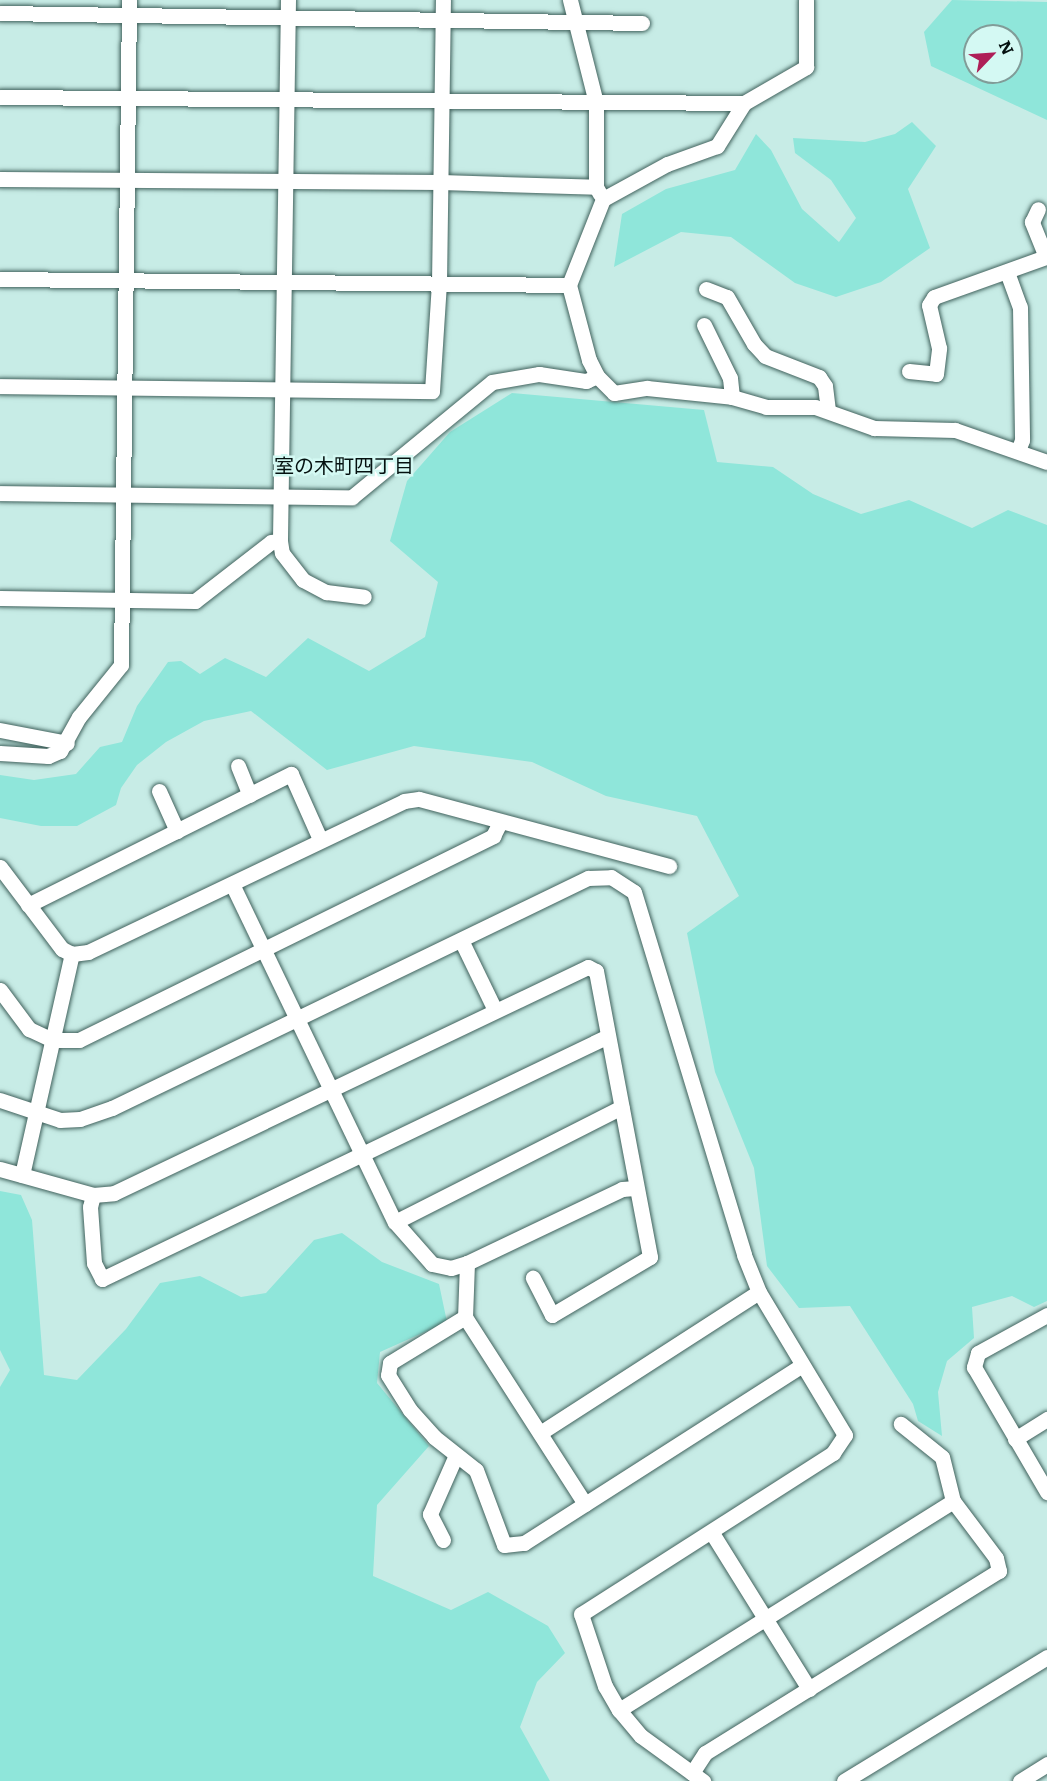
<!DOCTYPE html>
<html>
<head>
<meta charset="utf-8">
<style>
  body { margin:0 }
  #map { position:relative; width:1047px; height:1781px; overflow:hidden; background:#c7ece6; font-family:Literata,"Noto Sans JP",serif }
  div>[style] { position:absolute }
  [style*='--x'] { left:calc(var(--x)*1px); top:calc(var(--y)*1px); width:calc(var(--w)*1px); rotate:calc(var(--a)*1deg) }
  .green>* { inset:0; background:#8fe6da }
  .roads { filter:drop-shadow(0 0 2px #41625d) drop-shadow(0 0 2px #41625d) }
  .street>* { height:15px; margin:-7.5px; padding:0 7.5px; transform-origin:7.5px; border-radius:7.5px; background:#fff }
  span { translate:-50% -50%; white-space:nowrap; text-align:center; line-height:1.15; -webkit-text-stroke:5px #d4f9f3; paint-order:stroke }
  .neighbourhood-label { font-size:20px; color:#04100f }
  .north { position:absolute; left:963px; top:24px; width:60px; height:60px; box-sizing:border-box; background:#d4f9f3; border:2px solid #819c98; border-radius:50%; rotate:65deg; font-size:16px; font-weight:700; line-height:24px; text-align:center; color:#04100f }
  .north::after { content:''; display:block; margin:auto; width:21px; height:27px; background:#ae1f57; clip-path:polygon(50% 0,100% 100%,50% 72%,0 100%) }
</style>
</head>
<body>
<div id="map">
  <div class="green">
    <div style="clip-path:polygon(evenodd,952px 0,1047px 2px,1047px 120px,931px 66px,924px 32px,952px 0,975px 36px,1011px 36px,1011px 72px,975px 72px,975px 36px)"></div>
    <div style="clip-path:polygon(912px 122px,936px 146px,908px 189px,930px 248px,881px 282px,836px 297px,795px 283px,731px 237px,681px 232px,614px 267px,622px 214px,666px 189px,735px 170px,756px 134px,771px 150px,802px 209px,839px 242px,856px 218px,831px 180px,795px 153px,793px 138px,865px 142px,895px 134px)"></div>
    <div style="clip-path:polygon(512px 393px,704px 410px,717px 462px,773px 467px,813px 494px,861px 514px,909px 500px,972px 528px,1008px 510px,1047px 525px,1047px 1301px,1034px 1307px,1012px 1296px,972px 1307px,974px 1338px,947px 1361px,938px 1392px,942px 1436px,918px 1421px,913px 1404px,850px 1306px,799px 1308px,767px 1266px,754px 1168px,715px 1072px,687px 933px,739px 896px,697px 816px,606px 796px,532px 762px,414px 746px,327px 770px,251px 711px,204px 721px,166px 742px,137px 765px,121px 788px,116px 805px,77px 826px,41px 826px,0 818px,0 775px,34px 780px,76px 774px,100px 747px,122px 742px,137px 706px,168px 662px,181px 661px,200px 674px,225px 658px,266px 677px,308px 638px,369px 671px,425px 637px,438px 582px,390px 541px,407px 481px,450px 432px)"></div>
    <div style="clip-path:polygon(0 1191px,21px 1195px,32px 1220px,44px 1375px,77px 1380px,126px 1329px,160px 1283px,200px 1276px,241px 1297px,266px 1293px,314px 1240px,342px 1233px,382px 1262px,439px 1284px,447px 1322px,380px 1352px,377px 1383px,429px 1446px,377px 1505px,373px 1576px,451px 1610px,488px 1592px,548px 1626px,565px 1653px,537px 1682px,520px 1727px,550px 1781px,0 1781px,0 1387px,10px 1370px,0 1350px)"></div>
  </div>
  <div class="roads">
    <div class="street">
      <div style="--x:288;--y:0;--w:541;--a:90.85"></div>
      <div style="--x:280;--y:541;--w:12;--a:81"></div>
      <div style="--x:282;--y:553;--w:34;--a:52"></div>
      <div style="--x:303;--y:580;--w:26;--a:28"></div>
      <div style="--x:326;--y:592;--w:38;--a:7"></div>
      <div style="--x:570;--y:0;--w:106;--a:75.8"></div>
      <div style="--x:596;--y:103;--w:84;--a:90"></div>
      <div style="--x:596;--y:187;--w:8;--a:60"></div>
      <div style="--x:0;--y:13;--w:642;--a:0.89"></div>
      <div style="--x:0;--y:97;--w:744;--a:0.46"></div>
      <div style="--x:744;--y:103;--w:72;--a:-30.1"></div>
      <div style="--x:806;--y:67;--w:67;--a:-90"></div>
      <div style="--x:744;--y:103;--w:51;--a:122.1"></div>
      <div style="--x:717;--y:146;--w:53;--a:160.2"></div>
      <div style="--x:667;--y:164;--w:73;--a:151.3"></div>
      <div style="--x:603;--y:199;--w:92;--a:111.6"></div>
      <div style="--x:569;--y:285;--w:78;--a:75.1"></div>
      <div style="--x:589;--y:360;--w:18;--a:63"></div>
      <div style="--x:597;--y:376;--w:24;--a:45"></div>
      <div style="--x:614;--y:393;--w:33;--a:-9"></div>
      <div style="--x:647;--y:388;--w:85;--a:6"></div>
      <div style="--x:732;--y:397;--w:35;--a:16"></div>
      <div style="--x:766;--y:407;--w:49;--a:0"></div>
      <div style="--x:815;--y:407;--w:63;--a:19.6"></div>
      <div style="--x:874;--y:428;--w:81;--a:1.4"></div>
      <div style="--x:955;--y:430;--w:97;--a:19.2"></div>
      <div style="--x:0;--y:179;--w:441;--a:0.4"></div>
      <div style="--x:441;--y:182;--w:155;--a:1.8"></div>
      <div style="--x:1007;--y:272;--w:37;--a:70"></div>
      <div style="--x:1020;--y:307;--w:133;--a:89.1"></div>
      <div style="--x:1022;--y:440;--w:12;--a:110"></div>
      <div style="--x:0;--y:279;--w:569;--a:0.6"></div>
      <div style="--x:706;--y:289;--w:22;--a:21"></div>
      <div style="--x:727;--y:297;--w:54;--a:60.1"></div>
      <div style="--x:754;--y:344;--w:16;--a:47"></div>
      <div style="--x:765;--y:356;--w:58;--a:21.3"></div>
      <div style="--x:819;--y:377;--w:11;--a:56"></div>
      <div style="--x:825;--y:386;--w:24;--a:83"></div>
      <div style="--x:704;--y:325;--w:59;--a:63.9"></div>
      <div style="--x:730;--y:378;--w:19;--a:84"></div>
      <div style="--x:909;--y:371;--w:27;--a:6"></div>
      <div style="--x:936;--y:374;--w:26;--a:-83"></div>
      <div style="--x:939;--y:348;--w:44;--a:-103.1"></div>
      <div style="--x:929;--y:305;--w:9;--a:-58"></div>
      <div style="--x:934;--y:297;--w:119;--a:-19.7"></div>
      <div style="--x:1046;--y:257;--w:38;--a:-112"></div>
      <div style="--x:1032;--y:222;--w:14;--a:-65"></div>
      <div style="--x:0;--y:386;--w:432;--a:0.7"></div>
      <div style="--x:432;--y:391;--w:108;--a:-86.3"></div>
      <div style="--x:439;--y:283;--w:283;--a:-89.2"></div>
      <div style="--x:0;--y:493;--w:352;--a:0.7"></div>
      <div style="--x:352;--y:497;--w:181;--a:-39.4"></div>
      <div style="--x:492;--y:382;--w:48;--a:-9.7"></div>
      <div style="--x:539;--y:374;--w:48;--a:8.5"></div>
      <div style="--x:586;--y:381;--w:12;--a:-24"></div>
      <div style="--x:0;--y:598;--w:195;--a:0.9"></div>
      <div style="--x:195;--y:601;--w:96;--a:-37.8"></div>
      <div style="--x:271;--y:542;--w:9;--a:-6"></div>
      <div style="--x:0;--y:730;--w:68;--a:11"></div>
      <div style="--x:0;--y:753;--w:48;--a:3.6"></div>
      <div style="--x:48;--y:756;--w:13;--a:-23"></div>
      <div style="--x:60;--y:751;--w:39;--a:-61"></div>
      <div style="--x:79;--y:717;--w:67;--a:-51.1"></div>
      <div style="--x:121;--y:665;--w:665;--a:-89.31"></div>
      <div style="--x:238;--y:766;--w:31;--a:68"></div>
      <div style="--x:159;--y:791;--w:44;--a:65.8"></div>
      <div style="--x:0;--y:867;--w:103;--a:52.9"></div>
      <div style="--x:62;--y:949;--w:11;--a:27"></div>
      <div style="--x:72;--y:954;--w:16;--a:-7"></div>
      <div style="--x:88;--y:952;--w:350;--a:-25.5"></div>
      <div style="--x:404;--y:801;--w:15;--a:-8"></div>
      <div style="--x:419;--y:799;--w:259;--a:15"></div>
      <div style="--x:232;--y:884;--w:375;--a:64.3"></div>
      <div style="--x:395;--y:1222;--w:56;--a:48.6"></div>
      <div style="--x:432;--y:1264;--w:19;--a:12"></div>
      <div style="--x:451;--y:1268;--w:17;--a:-17"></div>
      <div style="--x:467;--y:1263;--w:172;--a:-25.5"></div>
      <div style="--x:622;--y:1189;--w:13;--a:-4"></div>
      <div style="--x:28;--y:905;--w:294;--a:-26.5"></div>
      <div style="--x:291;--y:774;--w:71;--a:66"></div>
      <div style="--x:461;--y:940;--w:78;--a:64.1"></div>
      <div style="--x:0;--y:990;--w:49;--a:53.4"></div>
      <div style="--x:29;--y:1029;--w:26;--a:25"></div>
      <div style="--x:53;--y:1040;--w:26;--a:0"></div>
      <div style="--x:79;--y:1040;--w:462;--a:-26.2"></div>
      <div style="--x:493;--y:836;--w:16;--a:-63"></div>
      <div style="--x:0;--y:1100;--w:63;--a:18.4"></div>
      <div style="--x:60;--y:1120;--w:20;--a:-3"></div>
      <div style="--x:80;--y:1119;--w:34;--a:-19"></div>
      <div style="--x:112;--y:1108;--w:529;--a:-25.79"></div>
      <div style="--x:588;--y:878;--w:23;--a:-2"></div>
      <div style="--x:611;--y:877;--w:27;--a:33"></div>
      <div style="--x:634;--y:892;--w:379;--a:73.1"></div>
      <div style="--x:744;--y:1255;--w:40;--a:68"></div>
      <div style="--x:759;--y:1292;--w:167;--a:59"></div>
      <div style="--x:845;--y:1435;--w:22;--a:124"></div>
      <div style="--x:833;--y:1453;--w:299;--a:147.4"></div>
      <div style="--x:581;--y:1614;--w:76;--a:71.6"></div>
      <div style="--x:605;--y:1686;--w:28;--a:60"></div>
      <div style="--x:619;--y:1710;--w:34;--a:50"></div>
      <div style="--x:641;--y:1736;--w:77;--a:36"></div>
      <div style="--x:0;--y:1169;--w:97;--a:15.6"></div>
      <div style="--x:93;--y:1195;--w:21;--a:-5"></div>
      <div style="--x:114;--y:1193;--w:525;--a:-25.49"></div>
      <div style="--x:588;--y:967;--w:9;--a:27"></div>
      <div style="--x:596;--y:971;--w:291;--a:79.3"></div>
      <div style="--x:650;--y:1257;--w:114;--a:149.4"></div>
      <div style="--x:552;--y:1315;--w:42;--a:-117.2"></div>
      <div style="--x:22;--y:1175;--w:227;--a:-77.3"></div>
      <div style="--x:93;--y:1195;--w:12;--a:104"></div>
      <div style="--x:90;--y:1207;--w:56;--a:85.9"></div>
      <div style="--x:94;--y:1263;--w:18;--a:63"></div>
      <div style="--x:102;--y:1279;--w:561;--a:-25.65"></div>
      <div style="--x:395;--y:1222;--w:254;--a:-26.9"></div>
      <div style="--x:467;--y:1263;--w:54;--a:92.1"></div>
      <div style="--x:465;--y:1317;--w:222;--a:57.3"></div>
      <div style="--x:1047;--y:1315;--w:79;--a:151.2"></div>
      <div style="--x:978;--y:1353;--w:15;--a:106"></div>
      <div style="--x:974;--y:1367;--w:145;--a:59.7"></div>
      <div style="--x:465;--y:1317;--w:88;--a:148.5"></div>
      <div style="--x:390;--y:1363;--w:12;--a:99"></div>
      <div style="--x:388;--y:1375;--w:41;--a:57.8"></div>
      <div style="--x:410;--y:1410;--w:36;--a:48"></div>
      <div style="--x:434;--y:1437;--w:53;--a:38.2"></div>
      <div style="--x:476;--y:1470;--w:80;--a:69.5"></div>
      <div style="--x:504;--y:1545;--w:20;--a:-6"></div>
      <div style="--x:524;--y:1543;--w:330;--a:-32.6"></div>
      <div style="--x:540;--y:1433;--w:260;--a:-32.8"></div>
      <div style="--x:1015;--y:1439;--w:38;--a:-32"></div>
      <div style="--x:712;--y:1533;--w:184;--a:58.1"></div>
      <div style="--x:443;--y:1540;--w:29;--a:-117"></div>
      <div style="--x:430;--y:1514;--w:64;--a:-66.2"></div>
      <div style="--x:619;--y:1710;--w:394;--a:-32"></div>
      <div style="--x:692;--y:1773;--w:24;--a:-57"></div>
      <div style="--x:705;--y:1753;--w:346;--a:-31.8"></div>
      <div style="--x:999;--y:1571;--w:13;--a:-103"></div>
      <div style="--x:996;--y:1558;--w:71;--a:-127"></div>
      <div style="--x:953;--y:1501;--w:45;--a:-104"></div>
      <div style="--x:942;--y:1457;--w:53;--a:-141.2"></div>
      <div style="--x:844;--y:1781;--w:238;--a:-31.4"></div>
      <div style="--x:1020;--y:1781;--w:32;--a:-32"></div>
    </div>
  </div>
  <div class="neighbourhood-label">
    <span style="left:344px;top:464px">室の木町四丁目</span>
  </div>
  <div class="north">N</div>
</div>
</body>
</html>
